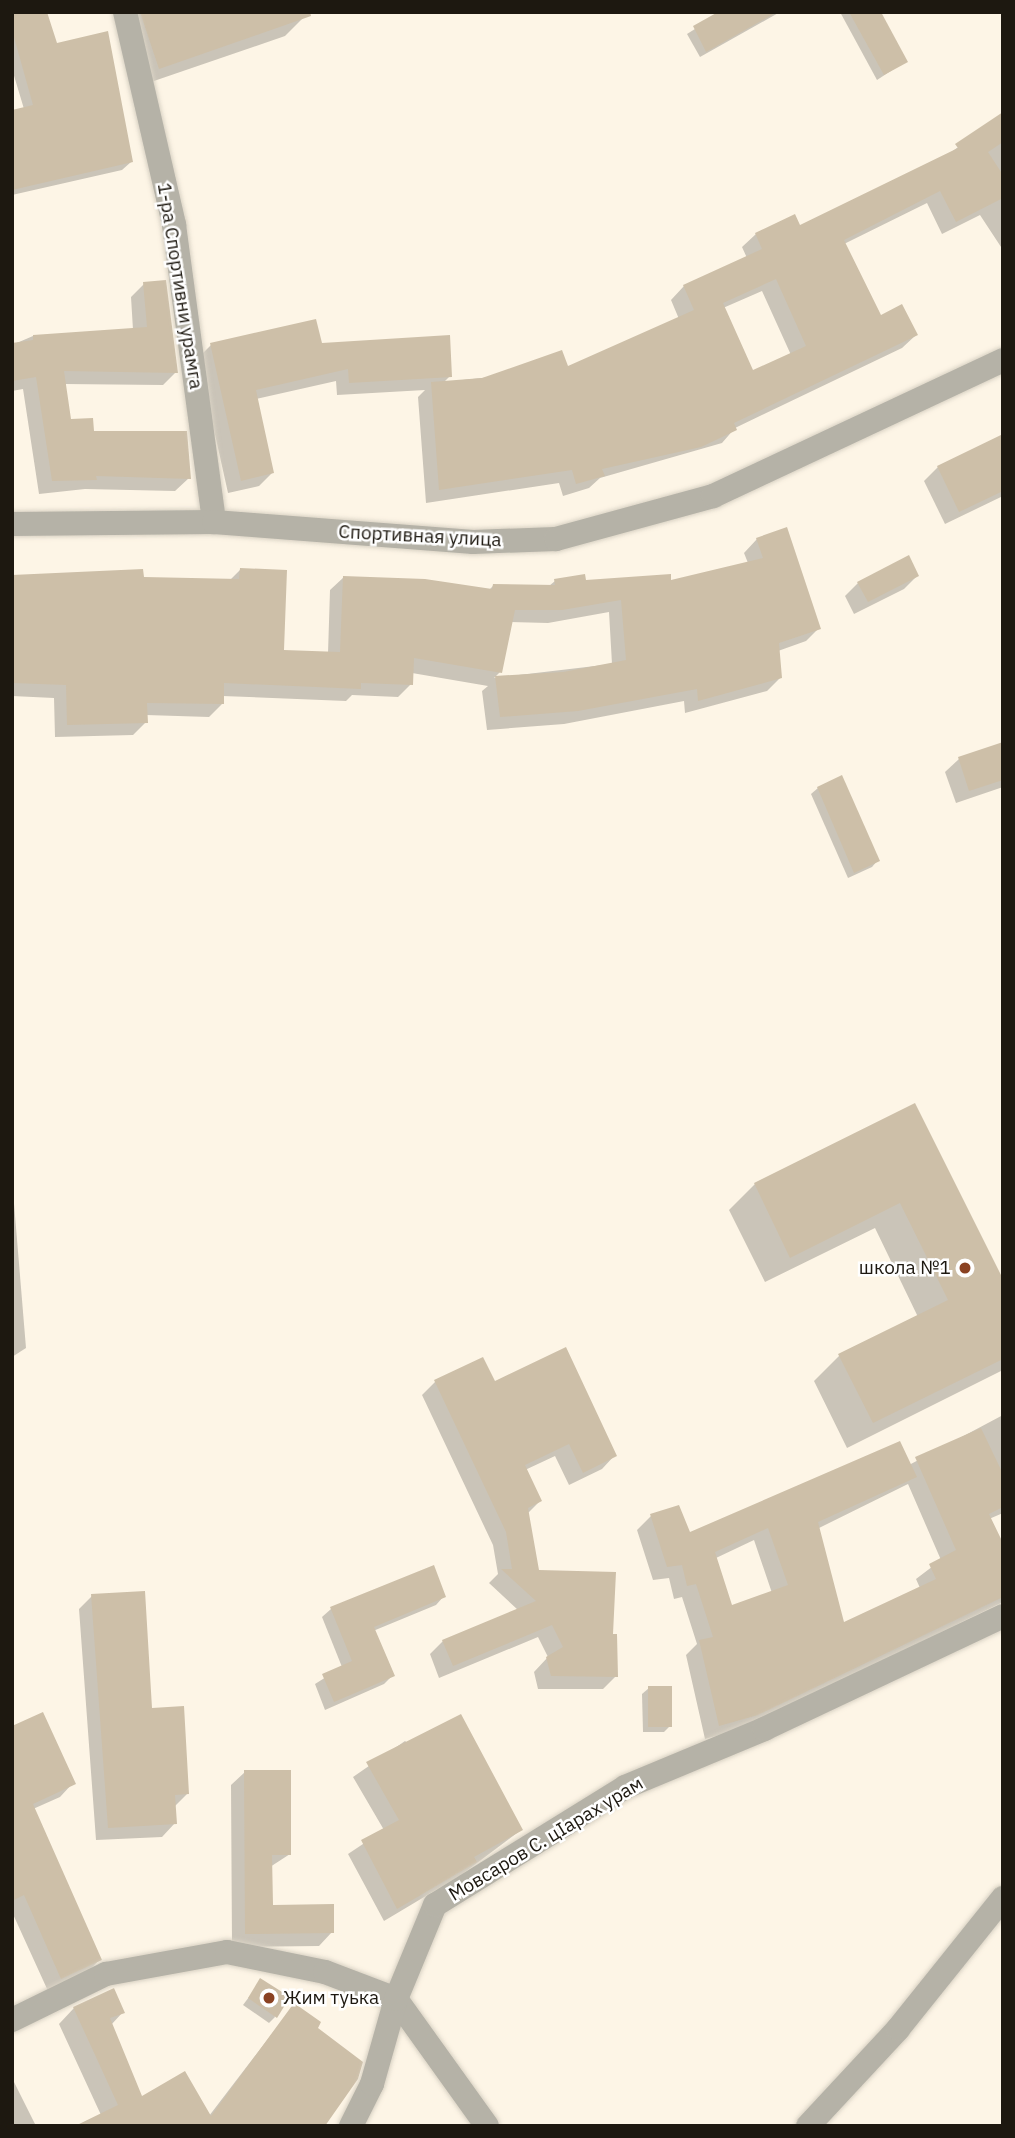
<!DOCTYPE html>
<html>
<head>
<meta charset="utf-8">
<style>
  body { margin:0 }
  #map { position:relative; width:1015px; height:2138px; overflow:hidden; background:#fdf5e6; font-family:"IBM Plex Sans",sans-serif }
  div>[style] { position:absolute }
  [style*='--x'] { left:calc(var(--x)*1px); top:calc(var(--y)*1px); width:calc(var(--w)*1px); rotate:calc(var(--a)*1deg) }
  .shadow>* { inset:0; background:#0003 }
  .building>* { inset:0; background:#cdbfa8 }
  .roads { filter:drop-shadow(0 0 2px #d9d2c4) drop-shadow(0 0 2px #d9d2c4) }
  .street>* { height:24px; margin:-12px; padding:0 12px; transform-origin:12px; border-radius:12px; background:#b5b2a7 }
  .dots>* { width:19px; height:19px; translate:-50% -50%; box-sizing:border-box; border:4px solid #fff; border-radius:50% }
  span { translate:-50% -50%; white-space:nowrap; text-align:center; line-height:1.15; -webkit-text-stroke:5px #fff; paint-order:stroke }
  .street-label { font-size:19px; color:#1d1810 }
  .poi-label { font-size:19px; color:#1d1810 }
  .right { translate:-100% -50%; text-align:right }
  .left { translate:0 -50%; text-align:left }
  .frame { position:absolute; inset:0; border:14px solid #1d1810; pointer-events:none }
</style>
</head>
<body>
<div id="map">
  <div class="shadow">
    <div style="clip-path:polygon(12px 12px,56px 45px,131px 162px,122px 170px,12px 195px,12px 112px,24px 109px,12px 69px)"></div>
    <div style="clip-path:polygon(125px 12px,301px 12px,303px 18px,285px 36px,151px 82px)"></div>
    <div style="clip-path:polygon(722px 12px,780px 12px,700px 57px,687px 34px)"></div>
    <div style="clip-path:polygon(840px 12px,879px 12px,906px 61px,877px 80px)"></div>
    <div style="clip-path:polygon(evenodd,1003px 114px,1003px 250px,980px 215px,942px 234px,927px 203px,844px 244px,880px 318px,916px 335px,902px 348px,735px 428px,722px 443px,600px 478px,589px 488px,563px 496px,559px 483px,426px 503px,418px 397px,425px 390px,337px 395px,336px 381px,256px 399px,272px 473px,259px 486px,228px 493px,198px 358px,211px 345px,320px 345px,450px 376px,444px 382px,567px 369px,679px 319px,671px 300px,684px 286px,747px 258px,742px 247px,756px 234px,799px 228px,946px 156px,1003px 114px,762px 291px,791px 355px,752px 373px,723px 308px,762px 291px)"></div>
    <div style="clip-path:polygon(144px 284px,176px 372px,163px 385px,64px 384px,69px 421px,189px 478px,175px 491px,85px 489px,39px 494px,23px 389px,12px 391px,12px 345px,33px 336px,133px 330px,131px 297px)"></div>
    <div style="clip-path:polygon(1003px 436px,1003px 496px,945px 524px,924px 481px,938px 467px)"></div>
    <div style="clip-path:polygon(evenodd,757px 539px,819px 628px,806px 641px,778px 651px,780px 678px,767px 691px,685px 713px,684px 701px,564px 724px,487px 730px,482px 691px,488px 686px,412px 673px,411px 684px,398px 697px,352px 695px,346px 701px,222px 696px,222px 704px,209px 717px,146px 715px,146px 722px,133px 735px,55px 737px,54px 698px,12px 696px,12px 576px,230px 580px,240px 570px,282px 651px,328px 653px,330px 590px,344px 577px,489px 590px,493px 586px,549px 586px,555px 581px,670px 582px,748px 563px,744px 553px,757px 539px,609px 612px,612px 664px,494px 678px,500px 672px,510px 622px,548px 623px,609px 612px)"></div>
    <div style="clip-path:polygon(917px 576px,904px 589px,854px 614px,845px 596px,858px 583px)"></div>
    <div style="clip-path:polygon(1003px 744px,1003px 787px,956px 803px,945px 772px,959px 759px)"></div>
    <div style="clip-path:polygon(818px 788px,878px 860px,872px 867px,848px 878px,811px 794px)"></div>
    <div style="clip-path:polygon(915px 1105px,1003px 1283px,1003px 1370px,847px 1448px,814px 1381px,839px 1356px,918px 1317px,875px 1228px,765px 1282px,729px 1210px,755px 1184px)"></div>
    <div style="clip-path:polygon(12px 1179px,26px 1348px,12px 1357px)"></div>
    <div style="clip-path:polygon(435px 1382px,494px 1383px,615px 1455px,602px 1469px,569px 1485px,555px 1456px,525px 1470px,540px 1501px,528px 1513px,537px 1571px,611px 1636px,616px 1676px,603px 1689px,538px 1689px,534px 1672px,548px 1657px,538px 1637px,439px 1678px,430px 1654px,443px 1641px,518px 1610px,489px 1583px,498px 1574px,493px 1545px,422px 1395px)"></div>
    <div style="clip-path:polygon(evenodd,1003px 1415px,1003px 1513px,989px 1519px,1003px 1547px,1003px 1602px,742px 1729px,705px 1739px,686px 1655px,697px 1644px,682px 1597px,674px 1599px,669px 1578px,653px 1580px,637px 1530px,651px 1516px,689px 1535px,909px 1465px,1003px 1415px,908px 1484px,941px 1560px,916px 1579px,920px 1588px,842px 1625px,817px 1529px,908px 1484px,1003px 1415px,754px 1540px,772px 1593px,731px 1607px,716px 1558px,754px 1540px)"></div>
    <div style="clip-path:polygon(92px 1596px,187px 1794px,174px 1807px,175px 1823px,162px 1837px,96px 1840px,79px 1609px)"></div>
    <div style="clip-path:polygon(444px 1596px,436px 1605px,373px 1631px,393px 1675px,384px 1684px,325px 1710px,315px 1684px,342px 1667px,322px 1617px,331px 1609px)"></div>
    <div style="clip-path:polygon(649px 1688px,670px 1726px,664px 1732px,643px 1732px,642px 1694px)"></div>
    <div style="clip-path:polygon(12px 1728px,73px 1783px,60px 1797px,33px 1809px,100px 1959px,87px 1973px,48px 1991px,12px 1912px)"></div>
    <div style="clip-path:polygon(405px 1741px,521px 1830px,461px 1875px,384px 1921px,348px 1854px,384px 1830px,353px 1777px)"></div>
    <div style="clip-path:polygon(245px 1772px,290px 1854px,270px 1867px,271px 1907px,332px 1932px,319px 1946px,232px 1947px,231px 1785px)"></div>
    <div style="clip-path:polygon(261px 1981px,275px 2017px,269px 2023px,243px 2005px)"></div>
    <div style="clip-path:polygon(294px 2005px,315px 2028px,323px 2126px,101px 2115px,59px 2024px,74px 2008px,123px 2012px,111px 2025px,142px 2099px,209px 2116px)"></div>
    <div style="clip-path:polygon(12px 2078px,36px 2126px,12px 2126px)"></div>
  </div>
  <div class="building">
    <div style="clip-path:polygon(12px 12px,47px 12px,57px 43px,108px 31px,133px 162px,12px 190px,12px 110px,33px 105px,12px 30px)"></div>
    <div style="clip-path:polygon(140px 12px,310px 12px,311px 16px,159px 69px)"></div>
    <div style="clip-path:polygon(718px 12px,777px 12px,706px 52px,693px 26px)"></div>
    <div style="clip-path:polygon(849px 12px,881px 12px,908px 62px,884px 75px)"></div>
    <div style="clip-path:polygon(evenodd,1003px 112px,1003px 142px,988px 152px,1003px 175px,1003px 198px,956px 222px,940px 191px,844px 240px,881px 315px,902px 304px,918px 335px,734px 423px,737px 430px,701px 447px,602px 469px,605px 476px,576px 484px,572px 470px,439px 490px,431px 382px,482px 378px,562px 350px,568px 366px,694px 310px,683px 285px,762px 249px,755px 233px,795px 214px,800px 225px,958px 148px,955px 144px,1003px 112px,776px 279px,806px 346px,753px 370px,723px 303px,776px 279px)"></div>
    <div style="clip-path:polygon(166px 280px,178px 373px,64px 371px,71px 419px,93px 418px,94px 431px,187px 431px,191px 479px,96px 476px,97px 480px,52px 481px,36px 377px,12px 381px,12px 343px,33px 340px,33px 335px,147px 327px,143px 282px)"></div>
    <div style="clip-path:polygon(316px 319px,322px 343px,450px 335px,452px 377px,349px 383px,348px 369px,256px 390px,274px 473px,241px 481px,210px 343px)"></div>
    <div style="clip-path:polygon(1003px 434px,1003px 491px,959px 512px,937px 466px)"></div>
    <div style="clip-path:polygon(787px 527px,821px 629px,779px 643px,782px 678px,698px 701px,697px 689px,578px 711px,500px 717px,495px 676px,563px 672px,626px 660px,621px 600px,562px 610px,515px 610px,502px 673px,414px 658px,413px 685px,361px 683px,361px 689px,224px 683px,224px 704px,147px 703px,148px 723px,67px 725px,66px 685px,12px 683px,12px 575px,143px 569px,144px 577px,239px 579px,240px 568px,287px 570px,284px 650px,340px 652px,343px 576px,425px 579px,492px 589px,493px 584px,555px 585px,554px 579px,585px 574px,586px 580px,671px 574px,671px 580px,763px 558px,756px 538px)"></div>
    <div style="clip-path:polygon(909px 555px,919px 576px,868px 602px,857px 582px)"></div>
    <div style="clip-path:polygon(1003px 742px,1003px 780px,969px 791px,958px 757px)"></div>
    <div style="clip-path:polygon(842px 775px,880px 861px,854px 873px,817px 787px)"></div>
    <div style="clip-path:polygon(915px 1103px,1003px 1279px,1003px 1359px,873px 1423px,838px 1354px,948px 1300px,900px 1203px,790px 1258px,754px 1183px)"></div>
    <div style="clip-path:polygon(566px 1347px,617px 1456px,583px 1473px,569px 1444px,525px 1465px,542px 1501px,528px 1508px,539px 1570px,616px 1572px,613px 1634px,617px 1634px,618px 1677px,551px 1676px,546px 1657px,563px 1647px,552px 1625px,453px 1666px,442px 1640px,536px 1601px,501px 1569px,512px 1569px,506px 1532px,434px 1380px,483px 1357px,495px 1381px)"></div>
    <div style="clip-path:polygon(evenodd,981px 1428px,1003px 1474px,1003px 1507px,989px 1514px,1003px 1543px,1003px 1597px,758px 1715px,719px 1726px,699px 1640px,713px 1637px,696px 1584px,687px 1586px,682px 1565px,667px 1567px,650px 1514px,679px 1505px,690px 1532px,900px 1441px,917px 1477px,818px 1522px,844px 1622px,936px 1579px,929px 1564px,956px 1550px,915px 1457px,981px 1428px,768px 1528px,788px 1585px,732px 1605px,715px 1552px,768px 1528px)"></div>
    <div style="clip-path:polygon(434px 1565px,446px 1597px,374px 1627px,395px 1676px,334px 1702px,322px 1674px,352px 1661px,330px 1607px)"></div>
    <div style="clip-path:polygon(145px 1591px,152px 1708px,184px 1706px,189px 1794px,175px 1795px,177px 1824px,108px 1828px,91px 1594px)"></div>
    <div style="clip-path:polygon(648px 1686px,672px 1686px,672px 1727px,648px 1727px)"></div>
    <div style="clip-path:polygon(43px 1712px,76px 1784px,33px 1804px,102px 1960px,61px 1979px,24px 1895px,12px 1901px,12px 1726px)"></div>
    <div style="clip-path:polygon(461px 1714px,523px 1830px,474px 1857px,477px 1862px,397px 1909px,361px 1840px,399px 1820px,366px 1762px)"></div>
    <div style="clip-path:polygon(244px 1770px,291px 1770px,291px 1855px,272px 1855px,273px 1905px,334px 1904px,334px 1933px,245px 1934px)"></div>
    <div style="clip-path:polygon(260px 1978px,290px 1997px,277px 2018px,248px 1998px)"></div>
    <div style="clip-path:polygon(114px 1988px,125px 2013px,110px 2018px,142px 2096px,185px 2071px,211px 2116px,294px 2003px,321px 2022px,318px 2028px,363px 2062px,358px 2079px,325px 2126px,75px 2126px,118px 2105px,73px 2007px)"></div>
  </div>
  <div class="roads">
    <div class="street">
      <div style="--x:125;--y:12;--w:219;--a:77"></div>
      <div style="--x:174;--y:225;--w:300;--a:82.3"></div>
      <div style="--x:12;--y:524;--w:202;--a:-0.6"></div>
      <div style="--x:214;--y:522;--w:260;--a:4.4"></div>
      <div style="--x:473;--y:542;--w:83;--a:-2.1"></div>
      <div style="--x:556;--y:539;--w:163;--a:-15.3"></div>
      <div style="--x:713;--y:496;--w:320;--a:-25.1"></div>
      <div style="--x:396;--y:1999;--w:156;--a:54.4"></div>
      <div style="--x:12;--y:2020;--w:105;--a:-26.1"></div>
      <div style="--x:106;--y:1974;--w:123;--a:-10.3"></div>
      <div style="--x:227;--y:1952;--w:100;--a:11.5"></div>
      <div style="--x:325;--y:1972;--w:76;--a:20.8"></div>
      <div style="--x:351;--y:2126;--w:47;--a:-63.4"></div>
      <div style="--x:372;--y:2084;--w:88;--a:-74.2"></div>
      <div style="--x:396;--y:1999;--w:102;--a:-67.5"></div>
      <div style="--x:435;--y:1905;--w:224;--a:-31.8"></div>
      <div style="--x:625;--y:1787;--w:151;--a:-22.6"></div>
      <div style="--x:764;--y:1729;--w:264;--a:-25.3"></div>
      <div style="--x:808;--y:2126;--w:132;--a:-47.1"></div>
      <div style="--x:898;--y:2029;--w:168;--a:-51.3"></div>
    </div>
  </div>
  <div class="dots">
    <div style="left:965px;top:1268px;background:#8a4223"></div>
    <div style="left:269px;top:1998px;background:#8a4223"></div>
  </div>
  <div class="street-label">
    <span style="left:180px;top:286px;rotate:81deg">1-ра Спортивни урамга</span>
    <span style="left:420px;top:536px;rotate:3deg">Спортивная улица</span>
    <span style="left:546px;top:1839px;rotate:-31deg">Мовсаров С. цIарах урам</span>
  </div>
  <div class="poi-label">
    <span class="right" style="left:951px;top:1268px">школа №1</span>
    <span class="left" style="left:283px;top:1998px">Жим туька</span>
  </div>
  <div class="frame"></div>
</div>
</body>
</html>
